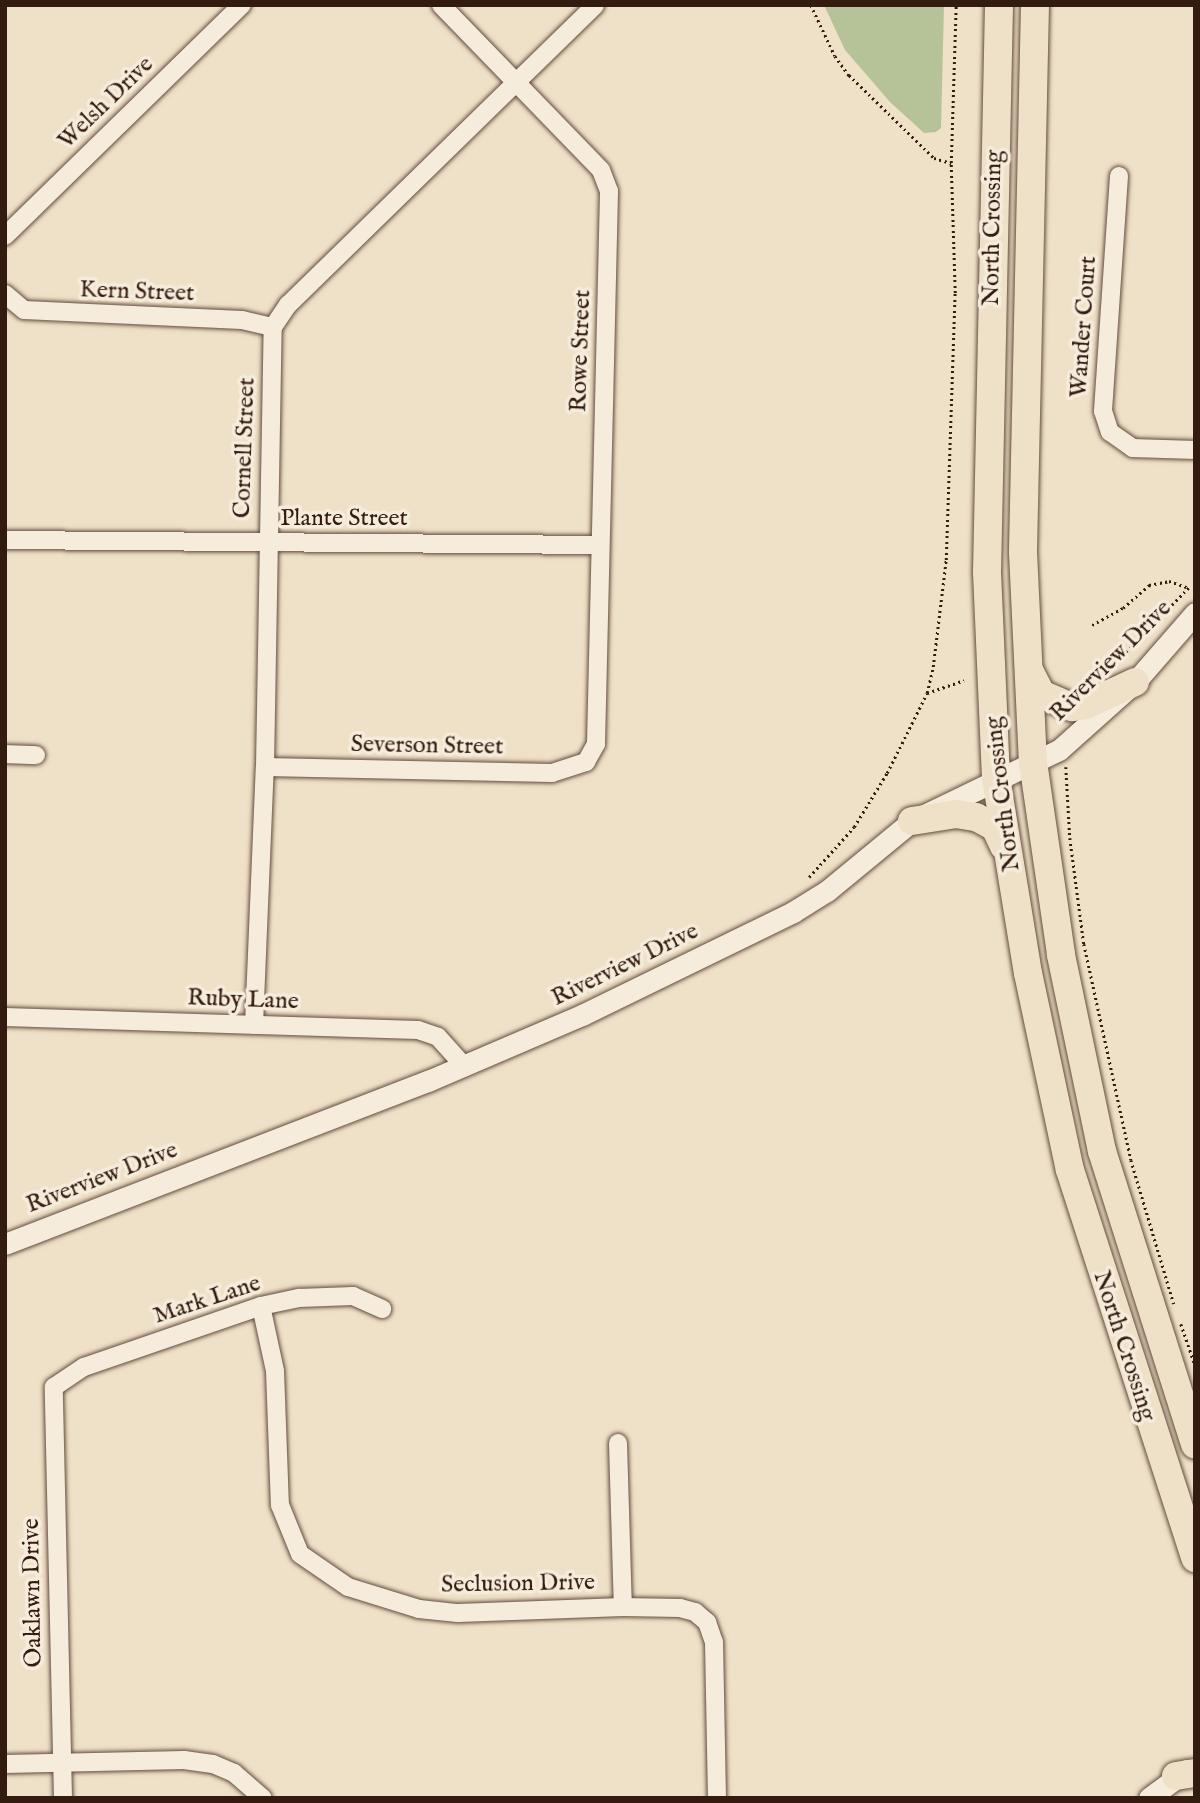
<!DOCTYPE html>
<html>
<head>
<meta charset="utf-8">
<style>
  body { margin:0 }
  #map { position:relative; width:1200px; height:1803px; overflow:hidden; background:#efe1c7; font-family:"IM FELL English",serif }
  div>[style] { position:absolute }
  [style*='--x'] { left:calc(var(--x)*1px); top:calc(var(--y)*1px); width:calc(var(--w)*1px); rotate:calc(var(--a)*1deg) }
  .green>* { inset:0; background:#b6c398 }
  .path>* { height:2.5px; margin-top:-1.25px; transform-origin:0; background:repeating-linear-gradient(90deg,#341b10 0 2px,transparent 0 5.5px) }
  .roads { filter:drop-shadow(0 0 2px #634c3e) drop-shadow(0 0 2px #634c3e) }
  .minor>* { height:18px; margin:-9px; padding:0 9px; transform-origin:9px; border-radius:9px; background:#f5ecdb }
  .tertiary>* { height:21px; margin:-10.5px; padding:0 10.5px; transform-origin:10.5px; border-radius:10.5px; background:#f5ecdb }
  .primary>* { height:28px; margin:-14px; padding:0 14px; transform-origin:14px; border-radius:14px; background:#efe1c7 }
  span { translate:-50% -50%; white-space:nowrap; text-align:center; line-height:1.15; -webkit-text-stroke:7px #f5ecdb; paint-order:stroke }
  .street-label { font-size:24px; color:#341b10 }
  .frame { position:absolute; inset:0; border:7px solid #341b10; pointer-events:none }
</style>
</head>
<body>
<div id="map">
  <div class="green">
    <div style="clip-path:polygon(824px 5px,944px 5px,941px 128px,936px 132px,924px 133px,890px 102px,845px 50px)"></div>
  </div>
  <div class="path">
    <div style="--x:811;--y:5;--w:56;--a:64.8"></div>
    <div style="--x:835;--y:56;--w:24;--a:54"></div>
    <div style="--x:849;--y:75;--w:119;--a:44.3"></div>
    <div style="--x:934;--y:158;--w:18;--a:16"></div>
    <div style="--x:1092;--y:625;--w:35;--a:-29"></div>
    <div style="--x:1123;--y:608;--w:35;--a:-41"></div>
    <div style="--x:1149;--y:585;--w:20;--a:-11"></div>
    <div style="--x:1169;--y:581;--w:21;--a:19"></div>
    <div style="--x:1189;--y:588;--w:115;--a:134.3"></div>
    <div style="--x:927;--y:693;--w:39;--a:-19"></div>
    <div style="--x:1066;--y:767;--w:71;--a:86.8"></div>
    <div style="--x:1070;--y:838;--w:107;--a:82.5"></div>
    <div style="--x:1084;--y:944;--w:221;--a:77.7"></div>
    <div style="--x:1131;--y:1160;--w:150;--a:73.4"></div>
    <div style="--x:809;--y:877;--w:67;--a:-48"></div>
    <div style="--x:854;--y:827;--w:63;--a:-58.6"></div>
    <div style="--x:887;--y:773;--w:89;--a:-63.4"></div>
    <div style="--x:927;--y:693;--w:27;--a:-77"></div>
    <div style="--x:933;--y:667;--w:108;--a:-83.1"></div>
    <div style="--x:946;--y:560;--w:267;--a:-88.1"></div>
    <div style="--x:955;--y:293;--w:130;--a:-91.8"></div>
    <div style="--x:951;--y:163;--w:158;--a:-88.2"></div>
    <div style="--x:1181;--y:1324;--w:43;--a:71.1"></div>
  </div>
  <div class="roads">
    <div class="minor">
      <div style="--x:1119;--y:176;--w:236;--a:93.9"></div>
      <div style="--x:1103;--y:411;--w:22;--a:72"></div>
      <div style="--x:1110;--y:432;--w:28;--a:35"></div>
      <div style="--x:1133;--y:448;--w:62;--a:1.8"></div>
      <div style="--x:5;--y:236;--w:331;--a:-44.3"></div>
      <div style="--x:5;--y:294;--w:25;--a:40"></div>
      <div style="--x:24;--y:310;--w:218;--a:2.6"></div>
      <div style="--x:242;--y:320;--w:32;--a:13"></div>
      <div style="--x:5;--y:540;--w:594;--a:0.48"></div>
      <div style="--x:5;--y:754;--w:31;--a:2"></div>
      <div style="--x:265;--y:767;--w:287;--a:1.2"></div>
      <div style="--x:552;--y:773;--w:36;--a:-18"></div>
      <div style="--x:586;--y:762;--w:21;--a:-61"></div>
      <div style="--x:596;--y:744;--w:553;--a:-88.65"></div>
      <div style="--x:609;--y:191;--w:22;--a:-111"></div>
      <div style="--x:601;--y:170;--w:230;--a:-134.1"></div>
      <div style="--x:5;--y:1017;--w:413;--a:1.8"></div>
      <div style="--x:418;--y:1030;--w:21;--a:19"></div>
      <div style="--x:438;--y:1037;--w:39;--a:48"></div>
      <div style="--x:254;--y:1025;--w:258;--a:-87.6"></div>
      <div style="--x:265;--y:767;--w:440;--a:-89"></div>
      <div style="--x:273;--y:327;--w:27;--a:-56"></div>
      <div style="--x:288;--y:305;--w:429;--a:-44.3"></div>
      <div style="--x:261;--y:1306;--w:66;--a:77.8"></div>
      <div style="--x:275;--y:1371;--w:134;--a:87.9"></div>
      <div style="--x:280;--y:1505;--w:53;--a:67.8"></div>
      <div style="--x:300;--y:1554;--w:58;--a:34.5"></div>
      <div style="--x:348;--y:1587;--w:74;--a:17.2"></div>
      <div style="--x:419;--y:1609;--w:39;--a:6"></div>
      <div style="--x:458;--y:1613;--w:165;--a:-2.1"></div>
      <div style="--x:623;--y:1607;--w:57;--a:1"></div>
      <div style="--x:680;--y:1608;--w:16;--a:15"></div>
      <div style="--x:695;--y:1612;--w:16;--a:40"></div>
      <div style="--x:707;--y:1622;--w:21;--a:71"></div>
      <div style="--x:714;--y:1642;--w:156;--a:88.9"></div>
      <div style="--x:618;--y:1443;--w:164;--a:88.3"></div>
      <div style="--x:5;--y:1764;--w:179;--a:-1.3"></div>
      <div style="--x:184;--y:1760;--w:29;--a:8"></div>
      <div style="--x:213;--y:1764;--w:23;--a:23"></div>
      <div style="--x:234;--y:1773;--w:38;--a:41"></div>
      <div style="--x:63;--y:1798;--w:411;--a:-91.3"></div>
      <div style="--x:54;--y:1387;--w:36;--a:-34"></div>
      <div style="--x:84;--y:1367;--w:187;--a:-19"></div>
      <div style="--x:261;--y:1306;--w:39;--a:-12"></div>
      <div style="--x:299;--y:1298;--w:54;--a:-2.1"></div>
      <div style="--x:353;--y:1296;--w:32;--a:24"></div>
    </div>
    <div class="tertiary">
      <div style="--x:5;--y:1244;--w:453;--a:-21.1"></div>
      <div style="--x:428;--y:1081;--w:168;--a:-23.2"></div>
      <div style="--x:582;--y:1015;--w:235;--a:-26"></div>
      <div style="--x:793;--y:912;--w:40;--a:-32"></div>
      <div style="--x:827;--y:891;--w:110;--a:-39.5"></div>
      <div style="--x:912;--y:821;--w:163;--a:-25.8"></div>
      <div style="--x:1059;--y:750;--w:102;--a:-41.8"></div>
      <div style="--x:1135;--y:682;--w:91;--a:-49"></div>
      <div style="--x:1149;--y:1798;--w:47;--a:-36.4"></div>
    </div>
    <div class="primary">
      <div style="--x:999;--y:5;--w:567;--a:91.21"></div>
      <div style="--x:987;--y:572;--w:206;--a:87.5"></div>
      <div style="--x:996;--y:778;--w:198;--a:80.7"></div>
      <div style="--x:1028;--y:973;--w:201;--a:78"></div>
      <div style="--x:1070;--y:1170;--w:408;--a:72.1"></div>
      <div style="--x:1035;--y:5;--w:547;--a:91.26"></div>
      <div style="--x:1023;--y:552;--w:210;--a:87.3"></div>
      <div style="--x:1033;--y:762;--w:195;--a:81.7"></div>
      <div style="--x:1061;--y:955;--w:200;--a:78.2"></div>
      <div style="--x:1102;--y:1151;--w:308;--a:72.4"></div>
      <div style="--x:1029;--y:670;--w:27;--a:63"></div>
      <div style="--x:1041;--y:694;--w:34;--a:23"></div>
      <div style="--x:1072;--y:707;--w:14;--a:-8"></div>
      <div style="--x:1086;--y:705;--w:54;--a:-25.1"></div>
      <div style="--x:912;--y:821;--w:45;--a:-9"></div>
      <div style="--x:956;--y:814;--w:20;--a:9"></div>
      <div style="--x:976;--y:817;--w:21;--a:28"></div>
      <div style="--x:995;--y:827;--w:21;--a:65"></div>
      <div style="--x:1176;--y:1776;--w:19;--a:-9"></div>
    </div>
  </div>
  <div class="street-label">
    <span style="left:106px;top:103px;rotate:-44deg">Welsh Drive</span>
    <span style="left:993px;top:228px;rotate:-89deg">North Crossing</span>
    <span style="left:137px;top:292px;rotate:2deg">Kern Street</span>
    <span style="left:1084px;top:327px;rotate:-86deg">Wander Court</span>
    <span style="left:581px;top:351px;rotate:-88deg">Rowe Street</span>
    <span style="left:245px;top:448px;rotate:-88deg">Cornell Street</span>
    <span style="left:344px;top:519px">Plante Street</span>
    <span style="left:1111px;top:661px;rotate:-45deg">Riverview Drive</span>
    <span style="left:427px;top:746px;rotate:1deg">Severson Street</span>
    <span style="left:1003px;top:794px;rotate:-97deg">North Crossing</span>
    <span style="left:625px;top:965px;rotate:-26deg">Riverview Drive</span>
    <span style="left:243px;top:1000px;rotate:2deg">Ruby Lane</span>
    <span style="left:102px;top:1178px;rotate:-21deg">Riverview Drive</span>
    <span style="left:207px;top:1300px;rotate:-18deg">Mark Lane</span>
    <span style="left:1124px;top:1346px;rotate:72deg">North Crossing</span>
    <span style="left:518px;top:1584px;rotate:-1deg">Seclusion Drive</span>
    <span style="left:33px;top:1593px;rotate:-91deg">Oaklawn Drive</span>
  </div>
  <div class="frame"></div>
</div>
</body>
</html>
